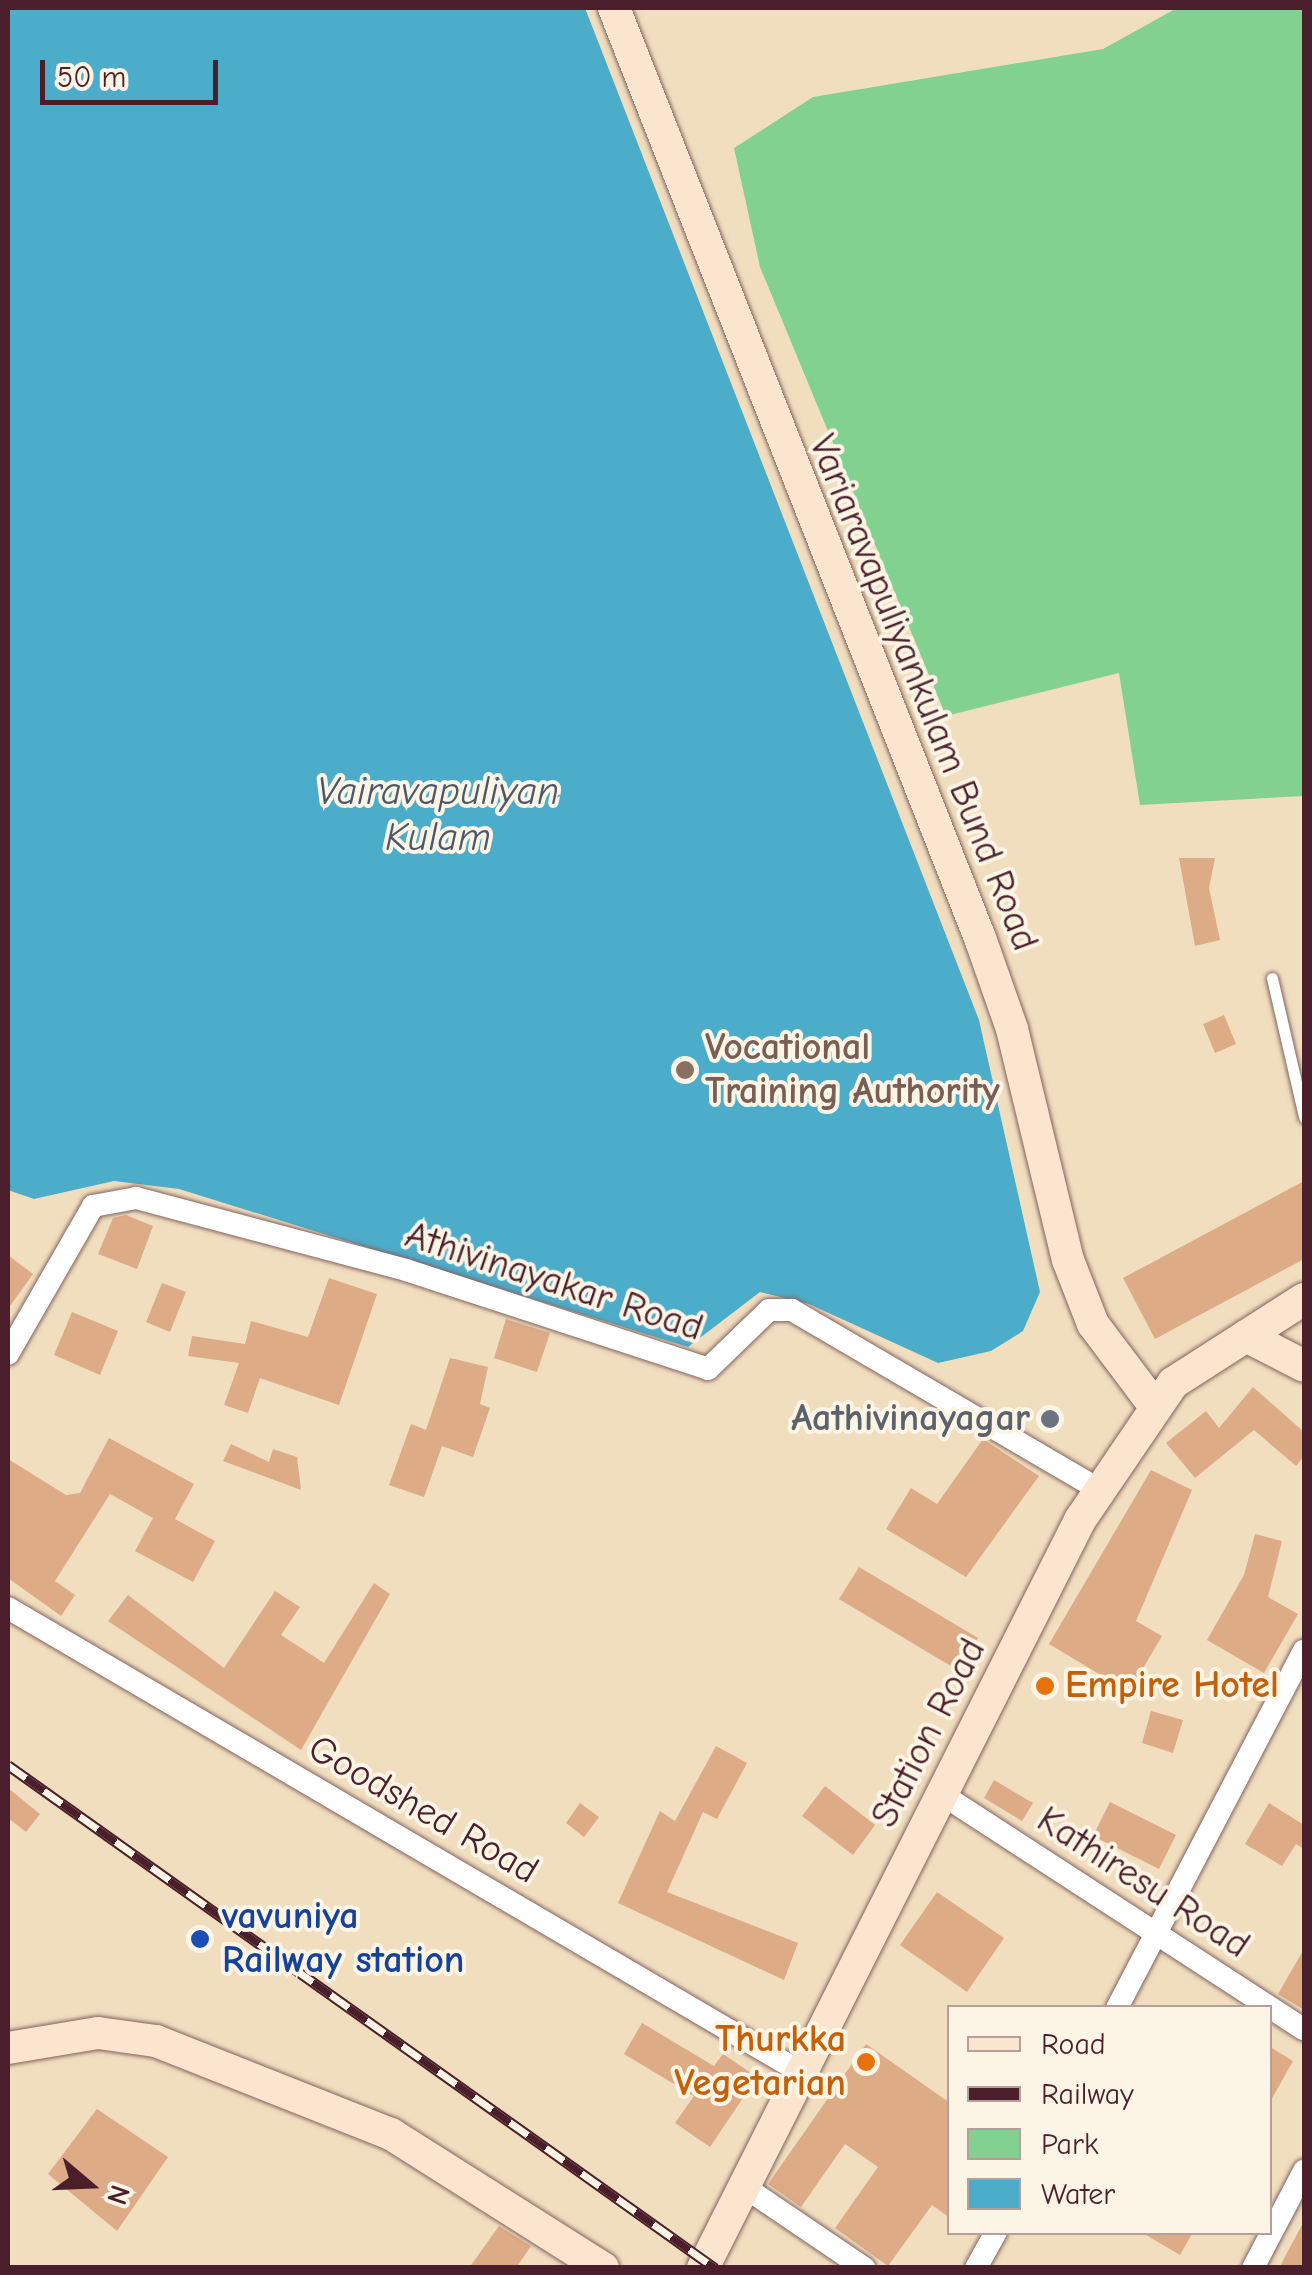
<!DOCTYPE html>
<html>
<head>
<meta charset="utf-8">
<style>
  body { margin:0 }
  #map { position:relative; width:1312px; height:2275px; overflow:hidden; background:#f1debf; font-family:"Comic Neue",sans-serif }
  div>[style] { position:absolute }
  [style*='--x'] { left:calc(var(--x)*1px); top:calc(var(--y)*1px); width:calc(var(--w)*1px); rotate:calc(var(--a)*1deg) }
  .green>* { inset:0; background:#83d190 }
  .water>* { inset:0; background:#4cadcb }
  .building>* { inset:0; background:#ddab86 }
  .roads { filter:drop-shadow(0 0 2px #84625f) drop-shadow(0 0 2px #84625f) }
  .lane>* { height:11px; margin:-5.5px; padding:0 5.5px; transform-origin:5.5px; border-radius:5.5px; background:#fff }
  .street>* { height:22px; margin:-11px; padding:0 11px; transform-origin:11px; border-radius:11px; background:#fff }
  .secondary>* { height:32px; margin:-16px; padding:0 16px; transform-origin:16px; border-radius:16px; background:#fce5cf }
  .rail>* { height:11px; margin-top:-5.5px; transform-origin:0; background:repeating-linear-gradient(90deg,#fcf5e5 0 22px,#4a1f2b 0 44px); box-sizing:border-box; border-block:2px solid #4a1f2b }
  .dots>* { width:28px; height:28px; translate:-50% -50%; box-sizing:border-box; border:5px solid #fcf5e5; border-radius:50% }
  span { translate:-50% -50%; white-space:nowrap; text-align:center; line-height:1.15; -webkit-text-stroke:8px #fcf5e5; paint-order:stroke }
  .street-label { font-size:38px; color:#4a1f2b }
  .education-label { font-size:38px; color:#785e54; font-weight:700 }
  .left { translate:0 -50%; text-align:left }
  .worship-label { font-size:38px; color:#5b616d; font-weight:700 }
  .right { translate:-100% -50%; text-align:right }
  .food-label { font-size:38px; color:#c56008; font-weight:700 }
  .transit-label { font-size:38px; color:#164399; font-weight:700 }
  .water-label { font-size:40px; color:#4b586b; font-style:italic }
  .frame { position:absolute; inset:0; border:10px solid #4a1f2b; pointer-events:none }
  .legend { position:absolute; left:947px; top:2005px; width:325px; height:230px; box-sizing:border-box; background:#fcf5e5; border:2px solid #b59f9b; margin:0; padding:12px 18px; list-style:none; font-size:30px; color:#4a1f2b }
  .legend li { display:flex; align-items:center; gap:20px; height:50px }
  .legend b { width:50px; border:2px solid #b59f9b }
  .north { position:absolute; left:40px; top:2135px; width:100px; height:100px; -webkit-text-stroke:8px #fcf5e5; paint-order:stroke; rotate:109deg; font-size:28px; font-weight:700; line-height:40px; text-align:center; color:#4a1f2b }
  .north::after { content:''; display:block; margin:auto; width:35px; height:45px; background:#4a1f2b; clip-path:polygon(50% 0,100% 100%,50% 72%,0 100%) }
  .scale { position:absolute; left:40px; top:60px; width:178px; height:45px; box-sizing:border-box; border:5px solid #4a1f2b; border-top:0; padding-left:12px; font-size:30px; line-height:35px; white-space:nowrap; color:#4a1f2b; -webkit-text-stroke:8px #fcf5e5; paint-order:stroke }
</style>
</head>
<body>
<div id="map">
  <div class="green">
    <div style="clip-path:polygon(1177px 8px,1304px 8px,1304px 796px,1140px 805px,1119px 673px,946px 716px,760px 267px,734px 148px,813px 97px,1103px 49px)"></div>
  </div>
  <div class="water">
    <div style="clip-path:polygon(8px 8px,585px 8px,979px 1020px,1040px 1292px,1023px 1331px,991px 1351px,938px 1363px,809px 1304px,760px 1292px,688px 1347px,179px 1189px,114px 1181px,34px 1199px,8px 1190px)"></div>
  </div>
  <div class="building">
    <div style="clip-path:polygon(1179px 858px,1215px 858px,1209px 888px,1220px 940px,1195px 946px)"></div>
    <div style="clip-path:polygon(1224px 1015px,1236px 1044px,1215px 1053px,1203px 1024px)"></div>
    <div style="clip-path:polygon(1304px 1181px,1304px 1259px,1155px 1339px,1123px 1278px)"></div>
    <div style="clip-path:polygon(126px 1215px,153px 1226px,137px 1269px,98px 1254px,113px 1218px)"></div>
    <div style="clip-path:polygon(8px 1255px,33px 1274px,8px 1309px)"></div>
    <div style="clip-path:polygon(329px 1278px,377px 1294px,339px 1405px,260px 1378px,248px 1413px,224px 1405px,239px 1363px,188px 1356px,192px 1336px,245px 1344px,251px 1321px,308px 1337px)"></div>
    <div style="clip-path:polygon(162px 1283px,186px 1292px,170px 1332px,146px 1322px)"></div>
    <div style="clip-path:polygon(72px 1312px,118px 1331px,100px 1375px,54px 1355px)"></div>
    <div style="clip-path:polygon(506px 1319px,550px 1333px,537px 1372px,494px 1358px)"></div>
    <div style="clip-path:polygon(450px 1358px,488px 1367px,480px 1404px,490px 1408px,473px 1457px,442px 1446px,424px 1497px,389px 1485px,411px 1424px,426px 1430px)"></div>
    <div style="clip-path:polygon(1253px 1387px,1304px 1432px,1304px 1456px,1296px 1466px,1254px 1430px,1195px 1478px,1166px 1443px,1206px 1411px,1219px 1428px)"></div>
    <div style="clip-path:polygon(109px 1438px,194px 1484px,175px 1519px,215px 1541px,193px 1582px,135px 1551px,153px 1518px,110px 1494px,55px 1581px,75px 1595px,61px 1616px,8px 1578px,8px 1459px,66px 1495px,80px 1493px)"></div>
    <div style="clip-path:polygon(983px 1439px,1039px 1476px,966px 1577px,886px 1529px,911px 1488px,937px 1504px)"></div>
    <div style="clip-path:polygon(231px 1444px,269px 1462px,273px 1449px,297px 1457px,301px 1490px,223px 1461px)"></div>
    <div style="clip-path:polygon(1151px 1470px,1192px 1490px,1136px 1621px,1162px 1636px,1129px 1692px,1049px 1644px)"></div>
    <div style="clip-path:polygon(1255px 1534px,1282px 1541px,1268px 1597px,1298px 1614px,1264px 1673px,1207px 1640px,1244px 1575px)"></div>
    <div style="clip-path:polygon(859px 1567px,978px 1638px,959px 1671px,839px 1599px)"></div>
    <div style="clip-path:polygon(374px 1583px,390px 1594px,301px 1750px,108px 1621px,128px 1595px,224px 1668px,275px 1591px,300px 1607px,281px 1635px,324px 1663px)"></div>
    <div style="clip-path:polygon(1151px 1711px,1183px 1720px,1173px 1753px,1142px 1743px)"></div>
    <div style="clip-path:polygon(716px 1746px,747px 1763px,717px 1819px,703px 1812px,667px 1892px,798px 1943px,784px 1980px,618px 1903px,660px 1811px,675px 1821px)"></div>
    <div style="clip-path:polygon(994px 1780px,1033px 1803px,1022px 1821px,984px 1798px)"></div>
    <div style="clip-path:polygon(825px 1786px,875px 1825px,853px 1855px,802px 1816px)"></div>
    <div style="clip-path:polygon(8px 1788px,40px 1814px,26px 1832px,8px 1818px)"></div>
    <div style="clip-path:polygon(1110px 1802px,1176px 1835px,1159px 1869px,1093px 1836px)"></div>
    <div style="clip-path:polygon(580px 1803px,599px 1817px,584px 1837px,566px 1823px)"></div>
    <div style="clip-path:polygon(1269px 1803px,1304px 1825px,1304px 1849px,1296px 1844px,1282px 1866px,1245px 1844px)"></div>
    <div style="clip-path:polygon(937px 1892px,1004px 1938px,967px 1992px,900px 1945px)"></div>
    <div style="clip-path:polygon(1304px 1949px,1304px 2010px,1278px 1994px)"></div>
    <div style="clip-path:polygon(642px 2023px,714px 2066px,723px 2054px,757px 2077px,710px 2147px,675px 2123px,694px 2096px,624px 2054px)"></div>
    <div style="clip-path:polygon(866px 2044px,950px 2103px,950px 2218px,932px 2205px,888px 2266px,835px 2228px,878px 2167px,845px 2144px,801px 2207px,768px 2184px)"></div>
    <div style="clip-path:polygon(1270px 2047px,1293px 2061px,1270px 2102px)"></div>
    <div style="clip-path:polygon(97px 2109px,168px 2157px,117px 2231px,48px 2174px)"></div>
    <div style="clip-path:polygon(1304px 2221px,1304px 2268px,1279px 2268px)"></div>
    <div style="clip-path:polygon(499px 2226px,531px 2246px,516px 2268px,469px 2268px)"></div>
    <div style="clip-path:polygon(1141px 2232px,1193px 2232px,1180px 2255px)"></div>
  </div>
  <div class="roads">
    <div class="lane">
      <div style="--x:1272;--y:978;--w:143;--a:77"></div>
    </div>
    <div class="street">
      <div style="--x:8;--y:1354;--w:171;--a:-60.1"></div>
      <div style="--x:93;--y:1206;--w:44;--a:-10.5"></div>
      <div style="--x:136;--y:1198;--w:279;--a:14.9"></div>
      <div style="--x:406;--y:1270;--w:318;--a:18.1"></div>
      <div style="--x:708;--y:1369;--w:85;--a:-44"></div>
      <div style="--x:769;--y:1310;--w:23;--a:0"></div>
      <div style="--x:792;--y:1310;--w:357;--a:30.3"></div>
      <div style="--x:8;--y:1608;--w:922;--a:30.35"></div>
      <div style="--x:943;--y:1795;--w:430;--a:33"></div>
      <div style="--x:1117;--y:2008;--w:403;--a:-62.4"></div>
      <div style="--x:746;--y:2188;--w:143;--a:34.1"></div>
      <div style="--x:976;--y:2268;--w:41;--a:-60.9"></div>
      <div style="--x:1253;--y:2268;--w:110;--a:-62.3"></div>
    </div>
    <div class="secondary">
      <div style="--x:614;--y:8;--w:999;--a:68.52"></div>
      <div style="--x:980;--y:938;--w:96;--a:70.6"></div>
      <div style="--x:1012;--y:1029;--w:238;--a:76.4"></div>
      <div style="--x:1068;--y:1260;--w:69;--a:68.7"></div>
      <div style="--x:1093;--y:1324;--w:100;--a:53.1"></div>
      <div style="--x:1246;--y:1336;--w:65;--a:27.3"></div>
      <div style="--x:8;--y:2048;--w:91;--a:-9.5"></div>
      <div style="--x:98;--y:2033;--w:59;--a:7.9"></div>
      <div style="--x:156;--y:2041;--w:253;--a:21.6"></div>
      <div style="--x:391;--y:2134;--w:251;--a:32.3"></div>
      <div style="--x:703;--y:2268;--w:838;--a:-63.25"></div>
      <div style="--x:1080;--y:1520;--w:166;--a:-55.8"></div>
      <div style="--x:1173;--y:1383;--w:156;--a:-32.7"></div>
    </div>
  </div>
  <div class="rail">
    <div style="--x:8;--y:1765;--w:868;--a:35.43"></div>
  </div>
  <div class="dots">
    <div style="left:685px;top:1070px;background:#8d6e63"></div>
    <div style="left:1050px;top:1419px;background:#6b7280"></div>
    <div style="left:1045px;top:1686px;background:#e8710a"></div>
    <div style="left:200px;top:1939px;background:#1a4fb4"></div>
    <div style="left:866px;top:2062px;background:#e8710a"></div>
  </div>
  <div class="street-label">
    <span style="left:923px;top:693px;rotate:68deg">Variaravapuliyankulam Bund Road</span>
    <span style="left:554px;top:1282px;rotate:18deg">Athivinayakar Road</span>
    <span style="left:929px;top:1733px;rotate:-63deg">Station Road</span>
    <span style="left:423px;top:1810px;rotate:30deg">Goodshed Road</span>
    <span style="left:1143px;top:1883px;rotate:33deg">Kathiresu Road</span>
  </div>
  <div class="education-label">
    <span class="left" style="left:705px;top:1070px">Vocational<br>Training Authority</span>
  </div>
  <div class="worship-label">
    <span class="right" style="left:1030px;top:1419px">Aathivinayagar</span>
  </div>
  <div class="food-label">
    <span class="left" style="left:1065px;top:1686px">Empire Hotel</span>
    <span class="right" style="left:846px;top:2062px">Thurkka<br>Vegetarian</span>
  </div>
  <div class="transit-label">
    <span class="left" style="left:222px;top:1939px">vavuniya<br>Railway station</span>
  </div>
  <div class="water-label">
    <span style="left:438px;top:814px">Vairavapuliyan<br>Kulam</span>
  </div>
  <div class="frame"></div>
  <ul class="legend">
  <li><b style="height:12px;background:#fce5cf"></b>Road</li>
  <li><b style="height:12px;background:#4a1f2b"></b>Railway</li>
  <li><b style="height:28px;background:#83d190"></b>Park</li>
  <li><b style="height:28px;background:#4cadcb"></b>Water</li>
  </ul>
  <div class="north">N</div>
  <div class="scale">50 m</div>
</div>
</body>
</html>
